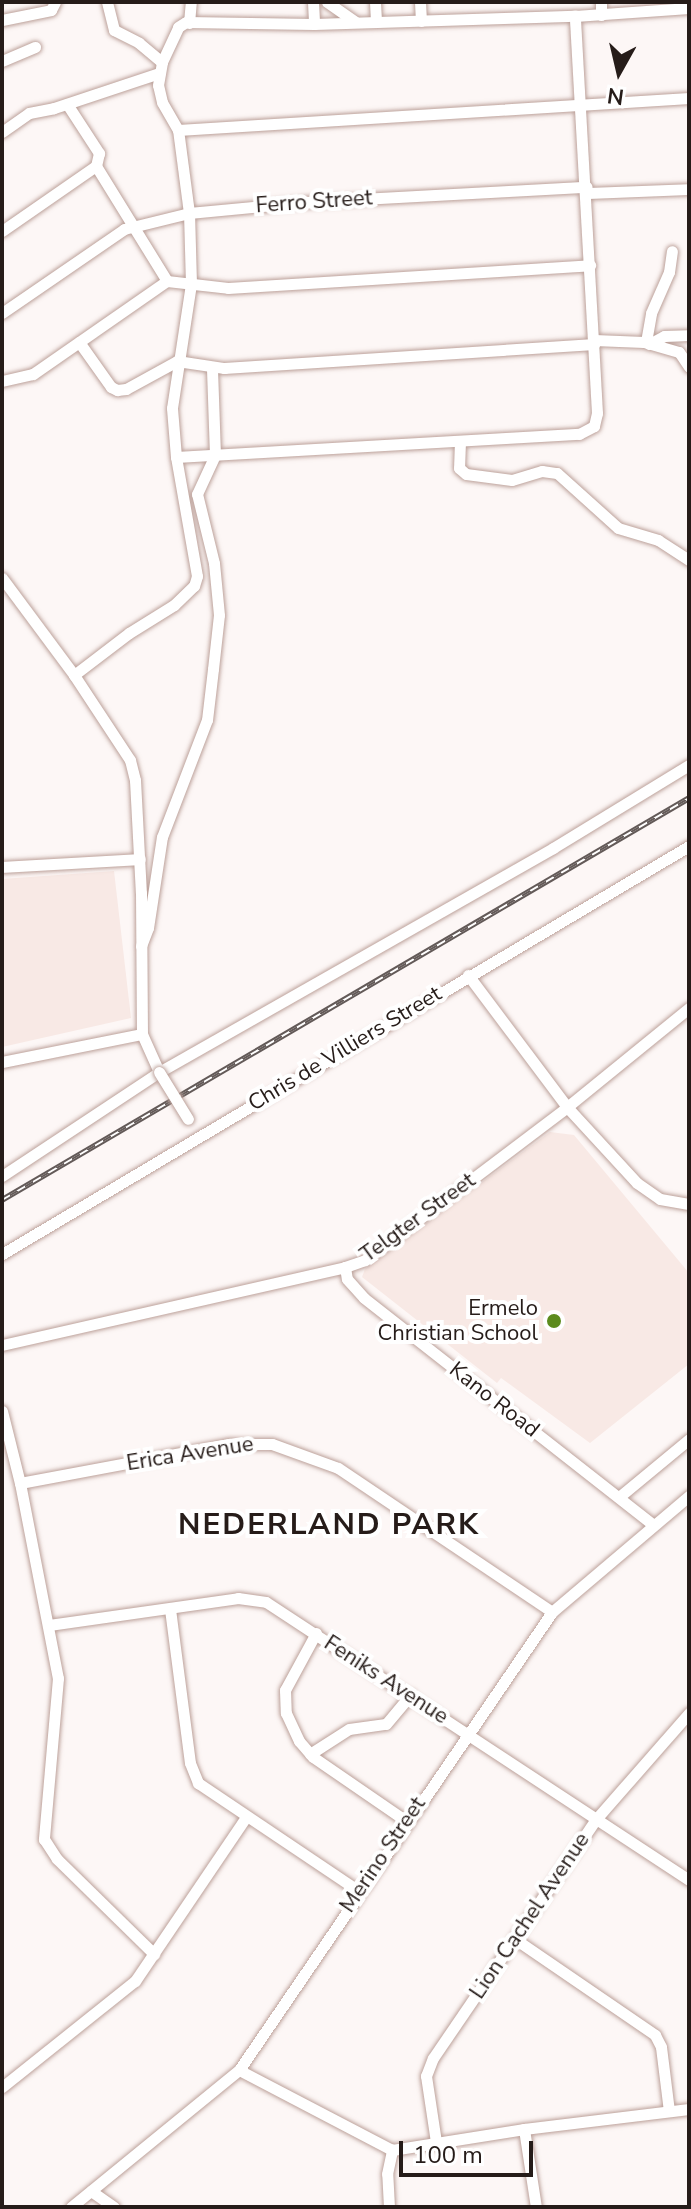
<!DOCTYPE html>
<html>
<head>
<meta charset="utf-8">
<style>
  body { margin:0 }
  #map { position:relative; width:691px; height:2209px; overflow:hidden; background:#fdf7f6; font-family:"Nunito Sans",sans-serif }
  div>[style] { position:absolute }
  [style*='--x'] { left:calc(var(--x)*1px); top:calc(var(--y)*1px); width:calc(var(--w)*1px); rotate:calc(var(--a)*1deg) }
  .built>* { inset:0; background:#f8e9e5 }
  .roads { filter:drop-shadow(0 0 2px #bca19a) drop-shadow(0 0 2px #bca19a) }
  .minor>* { height:11px; margin:-5.5px; padding:0 5.5px; transform-origin:5.5px; border-radius:5.5px; background:#fff }
  .rail>* { height:6px; margin-top:-3px; transform-origin:0; background:repeating-linear-gradient(90deg,#fff 0 9px,#635a58 0 18px); box-sizing:border-box; border-block:2px solid #635a58 }
  .bridges { filter:drop-shadow(0 0 2px #bca19a) drop-shadow(0 0 2px #bca19a) }
  .minor-bridge>* { height:11px; margin:-5.5px; padding:0 5.5px; transform-origin:5.5px; border-radius:5.5px; background:#fff }
  .dots>* { width:22px; height:22px; translate:-50% -50%; box-sizing:border-box; border:4px solid #fff; border-radius:50% }
  span { translate:-50% -50%; white-space:nowrap; text-align:center; line-height:1.15; -webkit-text-stroke:8px #fff; paint-order:stroke }
  .street-label { font-size:22px; color:#261c19 }
  .poi-label { font-size:22px; color:#261c19 }
  .right { translate:-100% -50%; text-align:right }
  .district-label { font-size:30px; color:#261c19; font-weight:700; letter-spacing:2px }
  .frame { position:absolute; inset:0; border:4px solid #261c19; pointer-events:none }
  .north { position:absolute; left:579px; top:32px; width:80px; height:80px; -webkit-text-stroke:6px #fff; paint-order:stroke; rotate:188deg; font-size:22px; font-weight:700; line-height:32px; text-align:center; color:#261c19 }
  .north::after { content:''; display:block; margin:auto; width:28px; height:36px; background:#261c19; clip-path:polygon(50% 0,100% 100%,50% 72%,0 100%) }
  .scale { position:absolute; left:399px; top:2141px; width:134px; height:36px; box-sizing:border-box; border:4px solid #261c19; border-top:0; padding-left:10px; font-size:24px; line-height:28px; white-space:nowrap; color:#261c19; -webkit-text-stroke:6px #fff; paint-order:stroke }
</style>
</head>
<body>
<div id="map">
  <div class="built">
    <div style="clip-path:polygon(114px 871px,131px 1018px,2px 1047px,2px 879px)"></div>
    <div style="clip-path:polygon(550px 1132px,574px 1135px,689px 1273px,689px 1364px,590px 1443px,501px 1378px,497px 1383px,362px 1277px,365px 1269px)"></div>
  </div>
  <div class="roads">
    <div class="minor">
      <div style="--x:107;--y:2;--w:29;--a:76"></div>
      <div style="--x:114;--y:30;--w:28;--a:27"></div>
      <div style="--x:139;--y:43;--w:30;--a:40"></div>
      <div style="--x:313;--y:2;--w:22;--a:87"></div>
      <div style="--x:327;--y:2;--w:35;--a:35"></div>
      <div style="--x:375;--y:2;--w:19;--a:87"></div>
      <div style="--x:420;--y:2;--w:19;--a:87"></div>
      <div style="--x:601;--y:2;--w:13;--a:90"></div>
      <div style="--x:2;--y:20;--w:50;--a:-11.5"></div>
      <div style="--x:51;--y:10;--w:9;--a:-63"></div>
      <div style="--x:189;--y:23;--w:21;--a:-85"></div>
      <div style="--x:2;--y:61;--w:36;--a:-23"></div>
      <div style="--x:67;--y:104;--w:59;--a:56.9"></div>
      <div style="--x:99;--y:153;--w:13;--a:103"></div>
      <div style="--x:178;--y:130;--w:512;--a:-3.58"></div>
      <div style="--x:2;--y:132;--w:33;--a:-35"></div>
      <div style="--x:29;--y:113;--w:25;--a:-11"></div>
      <div style="--x:54;--y:108;--w:111;--a:-18.4"></div>
      <div style="--x:587;--y:193;--w:102;--a:-2.2"></div>
      <div style="--x:2;--y:231;--w:114;--a:-34.7"></div>
      <div style="--x:96;--y:166;--w:135;--a:58.3"></div>
      <div style="--x:167;--y:281;--w:61;--a:6.5"></div>
      <div style="--x:228;--y:288;--w:363;--a:-3.6"></div>
      <div style="--x:2;--y:313;--w:148;--a:-34.5"></div>
      <div style="--x:124;--y:229;--w:67;--a:-13.8"></div>
      <div style="--x:189;--y:213;--w:118;--a:-5.4"></div>
      <div style="--x:306;--y:202;--w:281;--a:-3.1"></div>
      <div style="--x:594;--y:340;--w:50;--a:2.3"></div>
      <div style="--x:644;--y:342;--w:36;--a:16"></div>
      <div style="--x:679;--y:352;--w:18;--a:56"></div>
      <div style="--x:79;--y:342;--w:55;--a:54.6"></div>
      <div style="--x:111;--y:387;--w:7;--a:27"></div>
      <div style="--x:117;--y:390;--w:9;--a:-6"></div>
      <div style="--x:126;--y:389;--w:58;--a:-28.8"></div>
      <div style="--x:646;--y:342;--w:29;--a:-80"></div>
      <div style="--x:651;--y:313;--w:45;--a:-66.3"></div>
      <div style="--x:669;--y:272;--w:21;--a:-82"></div>
      <div style="--x:649;--y:344;--w:17;--a:-28"></div>
      <div style="--x:664;--y:336;--w:25;--a:-2"></div>
      <div style="--x:177;--y:361;--w:48;--a:8.5"></div>
      <div style="--x:224;--y:368;--w:371;--a:-3.7"></div>
      <div style="--x:2;--y:381;--w:32;--a:-13"></div>
      <div style="--x:33;--y:374;--w:163;--a:-34.8"></div>
      <div style="--x:460;--y:441;--w:27;--a:92"></div>
      <div style="--x:459;--y:468;--w:9;--a:41"></div>
      <div style="--x:466;--y:474;--w:46;--a:7.4"></div>
      <div style="--x:512;--y:480;--w:31;--a:-17"></div>
      <div style="--x:542;--y:471;--w:15;--a:8"></div>
      <div style="--x:557;--y:473;--w:82;--a:42"></div>
      <div style="--x:618;--y:528;--w:42;--a:16.7"></div>
      <div style="--x:658;--y:540;--w:37;--a:33"></div>
      <div style="--x:176;--y:457;--w:404;--a:-3.3"></div>
      <div style="--x:579;--y:434;--w:17;--a:-28"></div>
      <div style="--x:594;--y:426;--w:13;--a:-77"></div>
      <div style="--x:597;--y:413;--w:398;--a:-93.2"></div>
      <div style="--x:2;--y:578;--w:121;--a:53.4"></div>
      <div style="--x:74;--y:675;--w:102;--a:56.6"></div>
      <div style="--x:130;--y:760;--w:21;--a:76"></div>
      <div style="--x:135;--y:780;--w:113;--a:87"></div>
      <div style="--x:141;--y:893;--w:141;--a:89.6"></div>
      <div style="--x:142;--y:1034;--w:42;--a:65.9"></div>
      <div style="--x:74;--y:675;--w:69;--a:-37.4"></div>
      <div style="--x:129;--y:633;--w:53;--a:-31.9"></div>
      <div style="--x:174;--y:605;--w:28;--a:-44"></div>
      <div style="--x:194;--y:586;--w:10;--a:-73"></div>
      <div style="--x:197;--y:576;--w:121;--a:-100"></div>
      <div style="--x:176;--y:457;--w:49;--a:-94.7"></div>
      <div style="--x:172;--y:408;--w:125;--a:-81.3"></div>
      <div style="--x:191;--y:284;--w:71;--a:-91.6"></div>
      <div style="--x:189;--y:213;--w:84;--a:-97.5"></div>
      <div style="--x:178;--y:130;--w:32;--a:-120"></div>
      <div style="--x:162;--y:102;--w:17;--a:-103"></div>
      <div style="--x:158;--y:85;--w:23;--a:-80"></div>
      <div style="--x:162;--y:62;--w:38;--a:-65"></div>
      <div style="--x:178;--y:27;--w:9;--a:-32"></div>
      <div style="--x:186;--y:22;--w:128;--a:0.9"></div>
      <div style="--x:314;--y:24;--w:261;--a:-1.8"></div>
      <div style="--x:575;--y:16;--w:114;--a:-4"></div>
      <div style="--x:2;--y:867;--w:138;--a:-3.3"></div>
      <div style="--x:141;--y:946;--w:19;--a:-69"></div>
      <div style="--x:148;--y:928;--w:92;--a:-81.3"></div>
      <div style="--x:162;--y:837;--w:125;--a:-69"></div>
      <div style="--x:207;--y:720;--w:51;--a:-83.3"></div>
      <div style="--x:213;--y:669;--w:54;--a:-83.7"></div>
      <div style="--x:219;--y:615;--w:52;--a:-95.5"></div>
      <div style="--x:214;--y:563;--w:71;--a:-103.8"></div>
      <div style="--x:197;--y:494;--w:43;--a:-65.2"></div>
      <div style="--x:215;--y:455;--w:88;--a:-92"></div>
      <div style="--x:468;--y:975;--w:165;--a:53.1"></div>
      <div style="--x:567;--y:1107;--w:103;--a:47.4"></div>
      <div style="--x:637;--y:1183;--w:28;--a:35"></div>
      <div style="--x:660;--y:1199;--w:29;--a:10"></div>
      <div style="--x:2;--y:1062;--w:143;--a:-11.3"></div>
      <div style="--x:2;--y:1176;--w:188;--a:-33.5"></div>
      <div style="--x:159;--y:1072;--w:453;--a:-29.6"></div>
      <div style="--x:553;--y:848;--w:159;--a:-31.4"></div>
      <div style="--x:2;--y:1254;--w:799;--a:-30.71"></div>
      <div style="--x:345;--y:1267;--w:12;--a:81"></div>
      <div style="--x:347;--y:1279;--w:25;--a:48"></div>
      <div style="--x:364;--y:1298;--w:368;--a:38.1"></div>
      <div style="--x:2;--y:1345;--w:352;--a:-12.8"></div>
      <div style="--x:345;--y:1267;--w:21;--a:-19"></div>
      <div style="--x:365;--y:1260;--w:253;--a:-37.1"></div>
      <div style="--x:567;--y:1107;--w:157;--a:-39.1"></div>
      <div style="--x:2;--y:1411;--w:74;--a:76"></div>
      <div style="--x:20;--y:1483;--w:199;--a:79"></div>
      <div style="--x:58;--y:1678;--w:162;--a:95"></div>
      <div style="--x:44;--y:1839;--w:24;--a:57"></div>
      <div style="--x:57;--y:1859;--w:136;--a:44.4"></div>
      <div style="--x:20;--y:1483;--w:213;--a:-10.6"></div>
      <div style="--x:229;--y:1444;--w:43;--a:0"></div>
      <div style="--x:272;--y:1444;--w:70;--a:20"></div>
      <div style="--x:338;--y:1468;--w:258;--a:33.9"></div>
      <div style="--x:619;--y:1497;--w:91;--a:-39.6"></div>
      <div style="--x:170;--y:1609;--w:155;--a:82.6"></div>
      <div style="--x:190;--y:1763;--w:22;--a:68"></div>
      <div style="--x:198;--y:1783;--w:194;--a:33.9"></div>
      <div style="--x:49;--y:1625;--w:191;--a:-8.1"></div>
      <div style="--x:238;--y:1598;--w:28;--a:8"></div>
      <div style="--x:266;--y:1602;--w:506;--a:33.31"></div>
      <div style="--x:316;--y:1633;--w:65;--a:118.5"></div>
      <div style="--x:285;--y:1690;--w:23;--a:88"></div>
      <div style="--x:286;--y:1713;--w:31;--a:65"></div>
      <div style="--x:299;--y:1741;--w:21;--a:49"></div>
      <div style="--x:313;--y:1757;--w:113;--a:34.5"></div>
      <div style="--x:310;--y:1754;--w:46;--a:-32.7"></div>
      <div style="--x:349;--y:1729;--w:37;--a:-8"></div>
      <div style="--x:386;--y:1724;--w:38;--a:-50"></div>
      <div style="--x:515;--y:1939;--w:170;--a:34.4"></div>
      <div style="--x:655;--y:2035;--w:13;--a:63"></div>
      <div style="--x:661;--y:2047;--w:64;--a:82.9"></div>
      <div style="--x:239;--y:2070;--w:173;--a:27.6"></div>
      <div style="--x:392;--y:2150;--w:134;--a:-9"></div>
      <div style="--x:524;--y:2129;--w:166;--a:-6.9"></div>
      <div style="--x:2;--y:2087;--w:170;--a:-38.6"></div>
      <div style="--x:135;--y:1981;--w:198;--a:-55.9"></div>
      <div style="--x:524;--y:2129;--w:79;--a:81.3"></div>
      <div style="--x:436;--y:2142;--w:67;--a:-98.6"></div>
      <div style="--x:426;--y:2076;--w:19;--a:-69"></div>
      <div style="--x:433;--y:2058;--w:291;--a:-55.7"></div>
      <div style="--x:597;--y:1818;--w:140;--a:-48.8"></div>
      <div style="--x:91;--y:2191;--w:28;--a:35"></div>
      <div style="--x:71;--y:2207;--w:217;--a:-39.2"></div>
      <div style="--x:239;--y:2070;--w:555;--a:-55.65"></div>
      <div style="--x:552;--y:1612;--w:180;--a:-40.3"></div>
      <div style="--x:389;--y:2207;--w:33;--a:-93"></div>
      <div style="--x:387;--y:2174;--w:25;--a:-78"></div>
    </div>
  </div>
  <div class="rail">
    <div style="--x:2;--y:1200;--w:796;--a:-30.33"></div>
  </div>
  <div class="bridges">
    <div class="minor-bridge">
      <div style="--x:159;--y:1072;--w:55;--a:58.3"></div>
    </div>
  </div>
  <div class="dots">
    <div style="left:554px;top:1321px;background:#5c8b1d"></div>
  </div>
  <div class="street-label">
    <span style="left:314px;top:202px;rotate:-4deg">Ferro Street</span>
    <span style="left:345px;top:1049px;rotate:-31deg">Chris de Villiers Street</span>
    <span style="left:418px;top:1218px;rotate:-36deg">Telgter Street</span>
    <span style="left:494px;top:1400px;rotate:38deg">Kano Road</span>
    <span style="left:190px;top:1454px;rotate:-9deg">Erica Avenue</span>
    <span style="left:386px;top:1680px;rotate:33deg">Feniks Avenue</span>
    <span style="left:383px;top:1855px;rotate:-56deg">Merino Street</span>
    <span style="left:530px;top:1916px;rotate:-56deg">Lion Cachel Avenue</span>
  </div>
  <div class="poi-label">
    <span class="right" style="left:538px;top:1321px">Ermelo<br>Christian School</span>
  </div>
  <div class="district-label">
    <span style="left:329px;top:1525px">NEDERLAND PARK</span>
  </div>
  <div class="frame"></div>
  <div class="north">N</div>
  <div class="scale">100 m</div>
</div>
</body>
</html>
